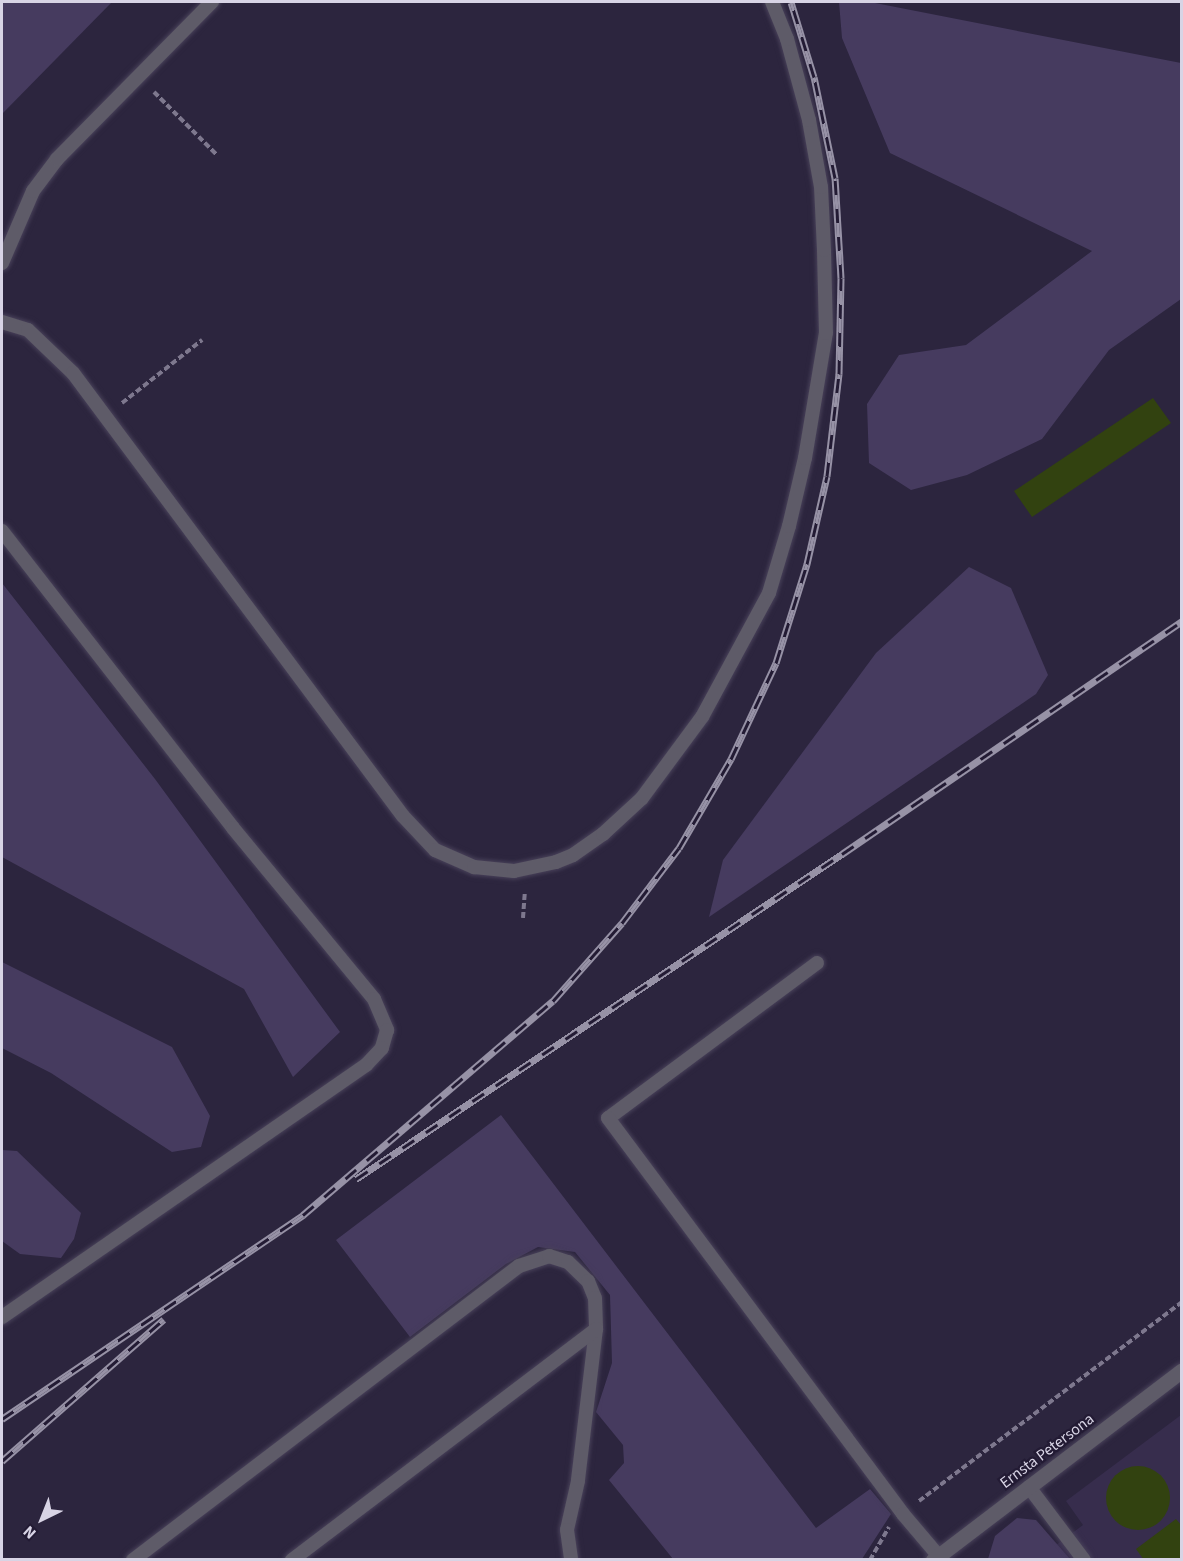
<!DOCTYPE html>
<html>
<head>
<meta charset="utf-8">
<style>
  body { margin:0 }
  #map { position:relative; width:1183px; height:1561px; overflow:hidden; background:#2c253e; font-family:"Source Sans 3",sans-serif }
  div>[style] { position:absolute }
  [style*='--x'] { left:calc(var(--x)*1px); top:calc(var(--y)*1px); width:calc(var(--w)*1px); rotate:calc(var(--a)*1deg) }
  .built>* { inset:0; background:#372d4d }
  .green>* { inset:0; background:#463b5f }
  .building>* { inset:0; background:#324210 }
  .round { border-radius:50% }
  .path>* { height:4px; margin-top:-2px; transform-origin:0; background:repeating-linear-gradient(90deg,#7e788e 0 6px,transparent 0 9px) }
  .roads { filter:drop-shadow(0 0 2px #484159) drop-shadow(0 0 2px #484159) }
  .service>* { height:14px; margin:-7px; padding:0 7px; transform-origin:7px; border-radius:7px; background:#5e5b68 }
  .minor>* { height:15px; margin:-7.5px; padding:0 7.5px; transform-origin:7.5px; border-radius:7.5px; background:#5e5b68 }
  .rail>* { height:7px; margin-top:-3.5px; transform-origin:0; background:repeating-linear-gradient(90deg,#231b34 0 14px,#9792a6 0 28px); box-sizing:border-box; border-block:2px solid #9792a6 }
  span { translate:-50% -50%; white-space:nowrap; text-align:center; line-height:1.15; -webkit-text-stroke:4.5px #231b34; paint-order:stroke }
  .street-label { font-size:16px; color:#d8d4e5 }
  .frame { position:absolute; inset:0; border:3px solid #d8d4e5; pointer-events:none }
  .north { position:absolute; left:12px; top:1489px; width:60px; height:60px; -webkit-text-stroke:4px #231b34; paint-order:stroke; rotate:223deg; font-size:16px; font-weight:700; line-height:24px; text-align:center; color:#d8d4e5 }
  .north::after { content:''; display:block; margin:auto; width:21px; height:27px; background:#d8d4e5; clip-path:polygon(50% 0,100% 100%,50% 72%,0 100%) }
</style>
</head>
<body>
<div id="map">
  <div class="built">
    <div style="clip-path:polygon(1181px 1415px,1181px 1559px,1036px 1560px,1083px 1525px,1066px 1501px)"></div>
  </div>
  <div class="green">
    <div style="clip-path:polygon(2px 2px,112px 2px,2px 114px)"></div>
    <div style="clip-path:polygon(839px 2px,870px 2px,1181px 63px,1181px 299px,1109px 350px,1042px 439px,967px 475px,911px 490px,869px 463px,867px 404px,899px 355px,966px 345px,1092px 251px,890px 153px,842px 38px)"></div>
    <div style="clip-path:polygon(969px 567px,1011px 588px,1048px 675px,1036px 694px,709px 917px,723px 860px,876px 653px)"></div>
    <div style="clip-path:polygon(2px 583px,155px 779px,340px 1032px,293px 1077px,244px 989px,2px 857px)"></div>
    <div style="clip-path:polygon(2px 962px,172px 1047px,210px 1116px,201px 1147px,172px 1152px,51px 1073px,2px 1048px)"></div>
    <div style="clip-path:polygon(501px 1115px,816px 1528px,870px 1489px,891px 1514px,862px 1559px,673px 1559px,609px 1480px,624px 1463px,623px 1445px,596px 1412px,612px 1363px,610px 1295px,575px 1252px,538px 1247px,506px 1264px,410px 1337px,336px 1240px)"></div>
    <div style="clip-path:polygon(2px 1150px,17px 1151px,81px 1213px,74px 1239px,61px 1258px,20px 1254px,2px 1241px)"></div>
    <div style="clip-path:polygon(1017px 1518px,1036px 1520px,1070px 1559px,988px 1559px,995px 1536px)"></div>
  </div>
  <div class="building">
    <div style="clip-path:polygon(1153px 398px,1171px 423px,1032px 517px,1014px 491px)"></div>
    <div class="round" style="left:1106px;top:1466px;width:64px;height:64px"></div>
    <div style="clip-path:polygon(1176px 1519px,1182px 1526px,1182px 1560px,1144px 1560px,1136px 1549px)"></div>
  </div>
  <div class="path">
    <div style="--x:154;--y:92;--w:88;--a:45"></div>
    <div style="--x:122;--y:403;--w:102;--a:-38.2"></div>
    <div style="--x:523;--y:918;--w:27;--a:-86"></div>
    <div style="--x:919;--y:1501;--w:330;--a:-37.1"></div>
    <div style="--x:870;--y:1560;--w:38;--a:-60"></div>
  </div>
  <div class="roads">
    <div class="service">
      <div style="--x:2;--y:263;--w:78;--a:-66.7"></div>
      <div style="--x:33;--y:191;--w:40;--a:-53"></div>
      <div style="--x:57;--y:159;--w:221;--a:-45.4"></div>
      <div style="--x:2;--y:322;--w:27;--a:17"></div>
      <div style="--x:28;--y:330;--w:62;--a:43.7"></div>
      <div style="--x:73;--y:373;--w:552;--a:53.32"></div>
      <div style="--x:403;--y:816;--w:47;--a:46.7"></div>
      <div style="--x:435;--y:850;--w:43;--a:23.6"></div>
      <div style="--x:474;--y:867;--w:40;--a:5.7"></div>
      <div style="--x:514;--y:871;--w:43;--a:-12.1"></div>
      <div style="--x:556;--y:862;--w:18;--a:-22"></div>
      <div style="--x:573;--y:855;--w:37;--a:-35"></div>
      <div style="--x:603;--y:834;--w:53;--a:-42.7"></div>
      <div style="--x:642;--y:798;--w:101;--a:-53.5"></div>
      <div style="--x:702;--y:717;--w:141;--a:-61.6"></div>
      <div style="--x:769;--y:593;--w:70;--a:-73.4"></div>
      <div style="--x:789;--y:526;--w:70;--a:-76.8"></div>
      <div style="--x:805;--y:458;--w:127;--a:-80.5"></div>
      <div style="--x:826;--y:333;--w:83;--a:-91.4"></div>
      <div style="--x:824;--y:250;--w:63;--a:-92.7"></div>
      <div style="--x:821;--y:187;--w:68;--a:-100.2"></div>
      <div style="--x:809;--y:120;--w:84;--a:-105.2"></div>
      <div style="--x:787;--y:39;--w:40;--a:-112"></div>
      <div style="--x:2;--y:531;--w:376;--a:52.1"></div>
      <div style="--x:233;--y:828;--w:222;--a:50.5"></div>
      <div style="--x:374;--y:999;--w:34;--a:67"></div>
      <div style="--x:387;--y:1030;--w:19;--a:106"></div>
      <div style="--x:382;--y:1048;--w:23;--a:133"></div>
      <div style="--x:366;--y:1065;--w:443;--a:145.3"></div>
      <div style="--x:817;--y:963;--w:260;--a:143.4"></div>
      <div style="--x:608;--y:1118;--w:494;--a:53.3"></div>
      <div style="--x:903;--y:1514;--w:60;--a:49.7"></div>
      <div style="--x:1029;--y:1487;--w:91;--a:53"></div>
      <div style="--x:133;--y:1560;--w:485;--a:-37.3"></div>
      <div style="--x:519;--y:1266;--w:32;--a:-18"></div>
      <div style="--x:549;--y:1256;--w:20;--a:18"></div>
      <div style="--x:568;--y:1262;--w:28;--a:44"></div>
      <div style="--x:588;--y:1281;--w:18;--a:68"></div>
      <div style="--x:595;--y:1298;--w:31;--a:88"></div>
      <div style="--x:596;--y:1329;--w:153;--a:96.8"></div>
      <div style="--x:578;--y:1481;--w:50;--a:102.7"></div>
      <div style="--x:567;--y:1530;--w:30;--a:82"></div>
      <div style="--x:292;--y:1560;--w:382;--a:-37.2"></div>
    </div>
    <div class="minor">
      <div style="--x:933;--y:1560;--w:313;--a:-37.3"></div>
    </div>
  </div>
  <div class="rail">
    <div style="--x:356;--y:1179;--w:585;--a:-33.77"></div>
    <div style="--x:842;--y:854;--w:412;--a:-34.4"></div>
    <div style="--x:2;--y:1419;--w:364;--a:-34.1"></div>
    <div style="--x:303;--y:1215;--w:329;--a:-40.6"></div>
    <div style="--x:553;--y:1001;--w:104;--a:-48.5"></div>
    <div style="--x:622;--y:923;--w:94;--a:-52.8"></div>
    <div style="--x:679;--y:848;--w:103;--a:-59.7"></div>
    <div style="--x:731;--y:759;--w:106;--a:-64.9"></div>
    <div style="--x:776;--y:663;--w:104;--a:-72.6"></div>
    <div style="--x:807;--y:564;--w:90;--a:-77.2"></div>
    <div style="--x:827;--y:476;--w:103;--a:-83.3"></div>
    <div style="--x:839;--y:374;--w:96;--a:-88.8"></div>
    <div style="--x:841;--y:278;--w:100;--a:-93.4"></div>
    <div style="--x:835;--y:178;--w:103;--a:-101.7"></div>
    <div style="--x:814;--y:77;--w:78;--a:-107"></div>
    <div style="--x:2;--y:1461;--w:215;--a:-41.2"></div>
  </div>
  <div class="street-label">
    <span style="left:1047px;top:1451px;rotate:-37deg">Ernsta Petersona</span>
  </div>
  <div class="frame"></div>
  <div class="north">N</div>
</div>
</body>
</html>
